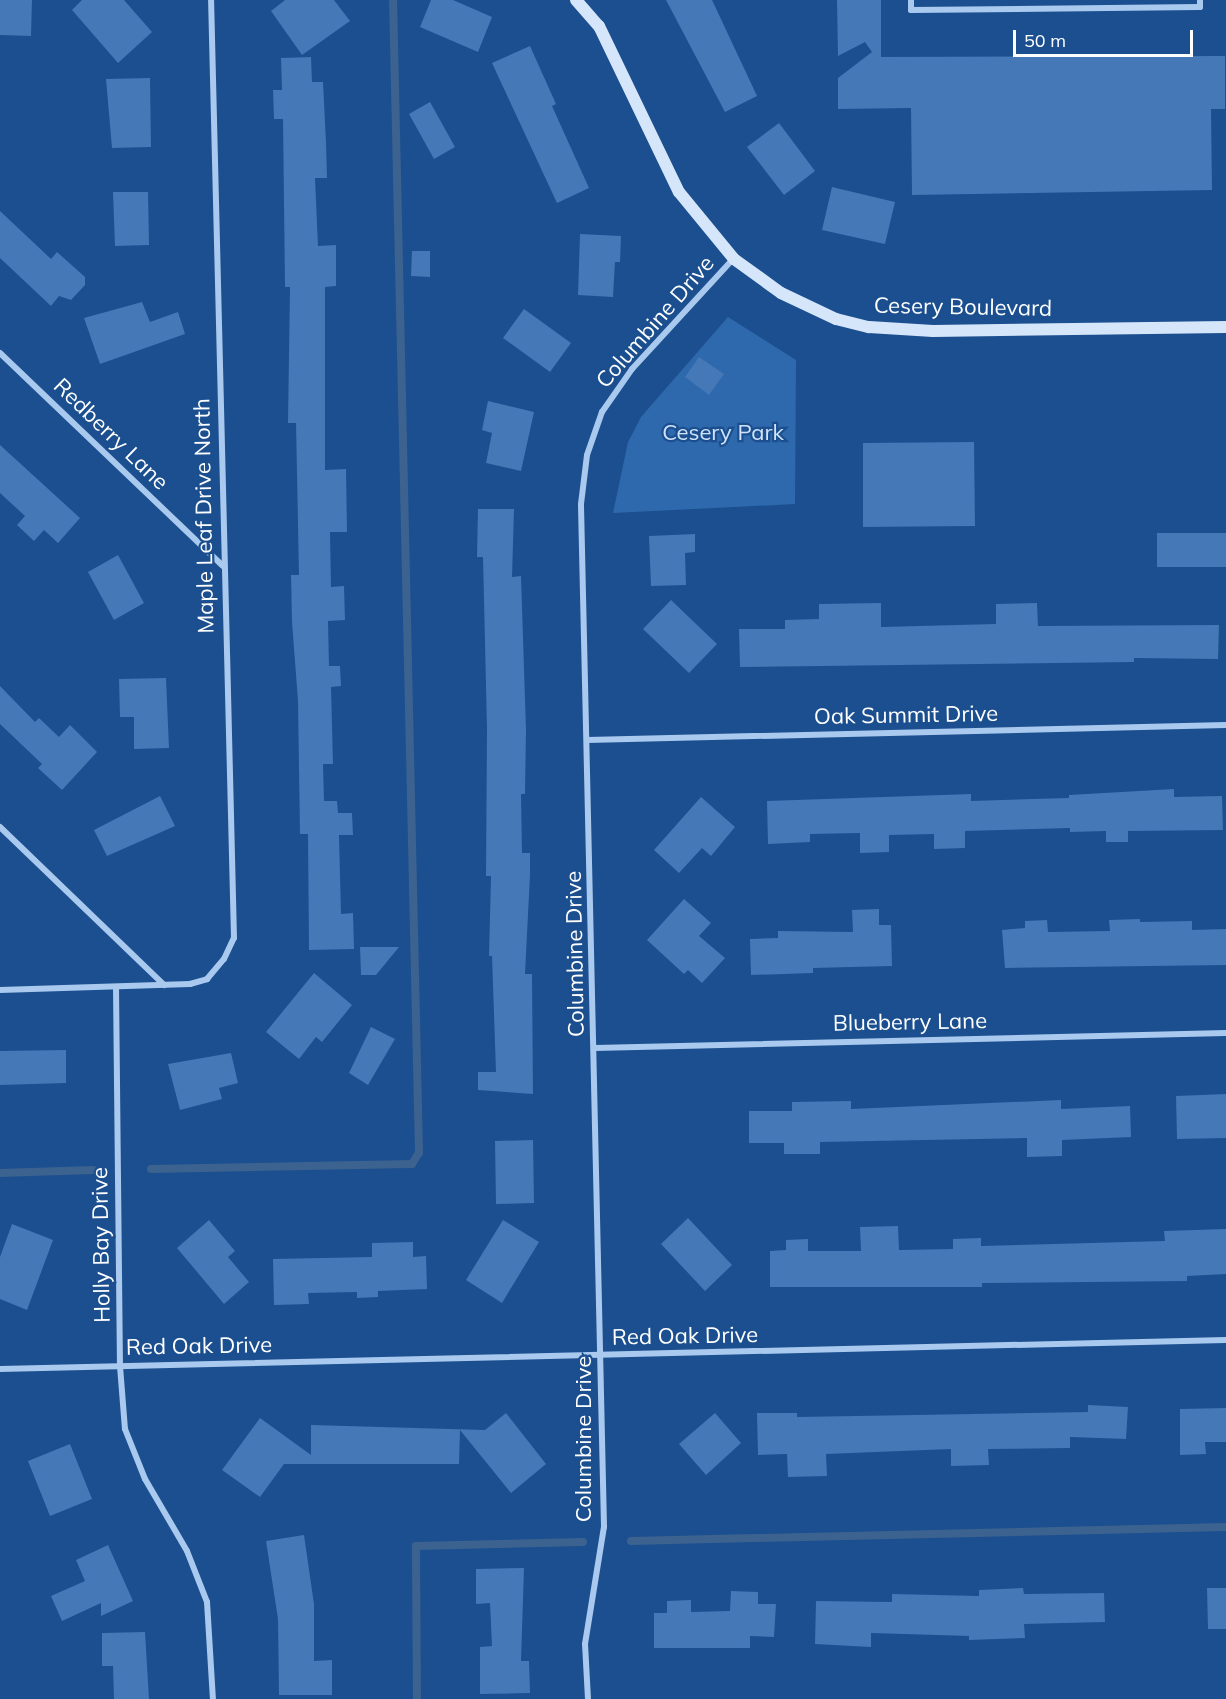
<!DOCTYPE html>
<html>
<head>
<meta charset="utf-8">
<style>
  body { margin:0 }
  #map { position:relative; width:1226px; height:1699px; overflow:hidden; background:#1b4f8f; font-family:Mulish,sans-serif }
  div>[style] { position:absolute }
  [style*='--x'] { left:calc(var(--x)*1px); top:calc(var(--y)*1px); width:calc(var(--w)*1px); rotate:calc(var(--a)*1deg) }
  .green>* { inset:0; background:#2e69ad }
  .stream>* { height:8px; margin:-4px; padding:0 4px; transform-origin:4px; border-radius:4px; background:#3c6290 }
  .building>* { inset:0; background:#4478b7 }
  .minor>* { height:6px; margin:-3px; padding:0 3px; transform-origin:3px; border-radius:3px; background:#a9c9ee }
  .secondary>* { height:12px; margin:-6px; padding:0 6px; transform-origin:6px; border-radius:6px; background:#d6e6fa }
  span { translate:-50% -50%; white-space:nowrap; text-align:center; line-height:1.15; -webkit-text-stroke:4.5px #1b4f8f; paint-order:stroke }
  .street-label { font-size:22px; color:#fff }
  .park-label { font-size:22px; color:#cfe3fa }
  .scale { position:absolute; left:1013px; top:30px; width:180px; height:27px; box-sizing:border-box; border:3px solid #fff; border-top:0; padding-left:8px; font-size:18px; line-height:21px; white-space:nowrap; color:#fff; -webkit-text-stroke:4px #1b4f8f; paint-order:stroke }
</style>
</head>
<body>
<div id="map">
  <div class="green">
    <div style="clip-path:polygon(728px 317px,796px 360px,795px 504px,613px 513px,628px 442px,641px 417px)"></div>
  </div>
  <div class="stream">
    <div style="--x:151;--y:1169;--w:261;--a:-1.1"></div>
    <div style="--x:412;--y:1164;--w:13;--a:-58"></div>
    <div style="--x:419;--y:1153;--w:1153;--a:-91.29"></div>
    <div style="--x:0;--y:1173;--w:93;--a:-1.8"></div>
    <div style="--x:631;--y:1541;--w:595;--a:-1.35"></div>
    <div style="--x:417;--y:1699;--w:153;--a:-90.4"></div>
    <div style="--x:416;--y:1546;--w:167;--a:-1.4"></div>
  </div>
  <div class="building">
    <div style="clip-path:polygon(0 0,32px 0,31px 36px,0 35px)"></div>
    <div style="clip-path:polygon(82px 0,124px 0,152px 32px,118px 63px,72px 10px)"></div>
    <div style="clip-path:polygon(285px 0,334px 0,350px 21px,302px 55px,271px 11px)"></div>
    <div style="clip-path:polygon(431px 0,453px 0,492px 17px,478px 52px,420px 27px)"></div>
    <div style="clip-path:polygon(666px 0,712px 0,757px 96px,725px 112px)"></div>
    <div style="clip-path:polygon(837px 0,881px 0,881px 57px,1225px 56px,1225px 109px,1211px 109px,1212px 190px,912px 195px,911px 108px,838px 109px,838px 78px,872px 52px,865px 42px,838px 56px)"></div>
    <div style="clip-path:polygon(530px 46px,556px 104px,552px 106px,589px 188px,557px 203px,492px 63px)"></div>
    <div style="clip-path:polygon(311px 57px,312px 82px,323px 82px,326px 142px,327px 178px,315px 178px,318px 246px,336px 245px,336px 286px,325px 287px,325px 470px,346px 469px,347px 532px,330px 532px,331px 587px,344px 586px,345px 620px,328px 621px,329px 666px,340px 666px,341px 686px,331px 687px,333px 764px,323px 764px,324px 801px,337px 801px,338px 813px,352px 813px,353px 835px,339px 835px,341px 914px,353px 913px,354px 949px,309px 950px,308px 834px,300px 834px,298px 701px,292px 622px,291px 575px,299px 575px,296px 423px,288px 423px,290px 287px,285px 287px,283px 119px,274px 119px,273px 90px,282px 90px,281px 58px)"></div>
    <div style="clip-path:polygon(150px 78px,151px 147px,112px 148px,106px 79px)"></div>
    <div style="clip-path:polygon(430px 102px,455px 147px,434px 159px,409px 114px)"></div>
    <div style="clip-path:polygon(779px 123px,815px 171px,784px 195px,747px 147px)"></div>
    <div style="clip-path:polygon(832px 187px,895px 202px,885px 244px,822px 230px)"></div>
    <div style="clip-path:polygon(113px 192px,148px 192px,149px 245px,115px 246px)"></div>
    <div style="clip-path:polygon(0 211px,51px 259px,57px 252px,85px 277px,85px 285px,71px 300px,59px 296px,51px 306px,0 258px)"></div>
    <div style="clip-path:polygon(580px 234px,621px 236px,620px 262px,615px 262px,613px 297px,578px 295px)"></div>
    <div style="clip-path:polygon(412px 251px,430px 251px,430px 277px,411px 276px)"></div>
    <div style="clip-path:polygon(142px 302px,150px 322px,178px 312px,185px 334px,100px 364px,84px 318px)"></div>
    <div style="clip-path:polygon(524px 309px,571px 343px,550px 372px,503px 338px)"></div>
    <div style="clip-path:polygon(699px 357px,724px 374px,709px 395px,685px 377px)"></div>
    <div style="clip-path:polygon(488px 401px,534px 412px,521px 471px,486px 463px,492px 433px,482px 430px)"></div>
    <div style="clip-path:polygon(974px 442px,975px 526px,863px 527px,863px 443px)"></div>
    <div style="clip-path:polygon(0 445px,80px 518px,58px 543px,44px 530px,34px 541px,17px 525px,25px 516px,0 493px)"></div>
    <div style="clip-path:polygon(478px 509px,514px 509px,512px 577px,521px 576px,526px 730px,525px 794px,521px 794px,522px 853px,530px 853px,530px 875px,525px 974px,532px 974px,533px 1094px,478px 1090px,478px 1072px,496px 1072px,492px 956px,489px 956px,491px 876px,486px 876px,487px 729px,483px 557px,477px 557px)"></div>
    <div style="clip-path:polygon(1157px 533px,1226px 533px,1226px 567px,1157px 567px)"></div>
    <div style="clip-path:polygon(695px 534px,695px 552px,685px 553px,686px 585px,651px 586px,649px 536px)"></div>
    <div style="clip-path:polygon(118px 555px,144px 603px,114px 620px,88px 572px)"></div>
    <div style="clip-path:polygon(671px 600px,717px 644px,689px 673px,643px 629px)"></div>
    <div style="clip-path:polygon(881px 603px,881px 627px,996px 624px,996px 604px,1037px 603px,1038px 626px,1219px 625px,1218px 659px,1134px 658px,1134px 662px,740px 667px,739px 629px,785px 629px,785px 620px,819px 619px,819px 604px)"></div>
    <div style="clip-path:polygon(166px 678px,169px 748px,134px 749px,134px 717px,120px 717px,119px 679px)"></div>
    <div style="clip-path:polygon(0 686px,35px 722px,39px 718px,59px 737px,70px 725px,97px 752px,62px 790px,38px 768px,42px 764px,0 724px)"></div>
    <div style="clip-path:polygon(1174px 789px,1174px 797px,1222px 796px,1223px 830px,1128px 831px,1128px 842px,1106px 842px,1106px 831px,1070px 832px,1070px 828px,965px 831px,965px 848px,934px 849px,934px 834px,889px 835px,889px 852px,860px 853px,860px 833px,810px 834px,810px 842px,768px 844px,767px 801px,971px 794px,971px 801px,1069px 798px,1069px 795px)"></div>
    <div style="clip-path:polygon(160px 796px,175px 826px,107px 856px,94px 830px)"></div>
    <div style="clip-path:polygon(701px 797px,735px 827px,711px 856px,702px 848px,679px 873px,654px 850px)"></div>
    <div style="clip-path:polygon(684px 899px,711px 923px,699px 936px,725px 958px,702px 983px,688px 970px,684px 974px,647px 940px)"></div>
    <div style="clip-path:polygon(879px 909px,879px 925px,891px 925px,892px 966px,813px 968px,813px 973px,751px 975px,750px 939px,778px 938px,778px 931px,853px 932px,852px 910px)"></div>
    <div style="clip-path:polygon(1140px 919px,1140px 922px,1192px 921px,1192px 930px,1226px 929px,1226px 965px,1005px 968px,1002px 930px,1025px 928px,1025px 921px,1047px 920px,1048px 932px,1110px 931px,1109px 920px)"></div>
    <div style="clip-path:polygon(360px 947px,399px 947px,376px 975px,361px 975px)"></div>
    <div style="clip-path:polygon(314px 973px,352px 1005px,322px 1042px,316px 1037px,299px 1059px,266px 1032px)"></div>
    <div style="clip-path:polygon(371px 1027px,395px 1039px,368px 1085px,349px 1073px)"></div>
    <div style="clip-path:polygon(66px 1050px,66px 1083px,0 1085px,0 1051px)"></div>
    <div style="clip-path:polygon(231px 1053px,238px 1083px,219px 1088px,222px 1099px,180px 1110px,168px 1064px)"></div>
    <div style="clip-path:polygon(1226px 1094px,1226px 1138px,1177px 1139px,1176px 1096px)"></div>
    <div style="clip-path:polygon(1061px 1100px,1061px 1109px,1130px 1106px,1131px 1137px,1062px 1140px,1062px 1156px,1027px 1157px,1027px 1138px,820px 1142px,820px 1154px,784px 1154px,784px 1143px,749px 1143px,749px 1111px,792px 1111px,792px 1102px,851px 1101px,851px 1109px)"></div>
    <div style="clip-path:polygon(533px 1140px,534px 1203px,496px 1204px,495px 1141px)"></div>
    <div style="clip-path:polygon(688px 1218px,732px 1265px,705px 1291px,661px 1244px)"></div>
    <div style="clip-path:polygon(209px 1220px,235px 1251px,228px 1257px,249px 1282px,224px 1304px,177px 1248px)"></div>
    <div style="clip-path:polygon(503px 1220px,539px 1242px,502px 1303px,466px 1280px)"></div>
    <div style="clip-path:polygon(12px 1224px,53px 1240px,27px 1310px,0 1299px,0 1257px)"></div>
    <div style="clip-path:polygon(898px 1226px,899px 1250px,953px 1249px,953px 1239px,981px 1238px,981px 1246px,1165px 1241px,1164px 1231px,1226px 1229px,1226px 1274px,1187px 1276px,1187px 1281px,982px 1283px,982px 1287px,770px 1287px,770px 1251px,786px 1250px,786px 1240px,808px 1239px,808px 1251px,861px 1251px,860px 1227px)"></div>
    <div style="clip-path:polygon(413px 1242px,413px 1257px,426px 1256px,427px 1289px,378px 1291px,378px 1297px,357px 1298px,357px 1292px,308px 1293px,309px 1304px,274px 1305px,273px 1259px,372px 1257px,372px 1243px)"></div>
    <div style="clip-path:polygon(1088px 1405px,1128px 1407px,1126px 1439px,1070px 1437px,1070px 1448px,988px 1449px,989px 1465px,951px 1466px,951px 1449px,826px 1454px,827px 1476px,788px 1477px,787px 1454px,758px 1455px,757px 1413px,797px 1413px,797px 1417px,1088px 1412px)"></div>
    <div style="clip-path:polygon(1226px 1408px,1226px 1442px,1205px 1442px,1206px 1454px,1180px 1455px,1180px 1409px)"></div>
    <div style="clip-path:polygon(506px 1413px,546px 1464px,511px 1493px,460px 1430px,459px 1464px,284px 1464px,260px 1497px,222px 1470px,260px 1418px,311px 1455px,311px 1425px,485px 1430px)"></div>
    <div style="clip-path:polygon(715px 1413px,741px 1443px,706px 1475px,679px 1444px)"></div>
    <div style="clip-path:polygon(70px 1444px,92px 1499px,50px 1516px,28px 1461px)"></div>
    <div style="clip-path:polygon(304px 1535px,314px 1604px,314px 1661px,332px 1660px,332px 1695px,279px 1695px,278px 1619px,266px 1541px)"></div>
    <div style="clip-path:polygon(108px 1545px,133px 1601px,101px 1616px,101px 1603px,62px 1621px,51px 1596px,85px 1581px,76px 1560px)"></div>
    <div style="clip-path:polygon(524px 1568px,521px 1661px,529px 1661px,530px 1693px,480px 1694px,480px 1647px,492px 1646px,490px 1603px,476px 1604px,476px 1569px)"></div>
    <div style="clip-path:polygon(1023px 1588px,1024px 1594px,1104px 1593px,1105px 1622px,1024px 1624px,1025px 1638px,969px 1640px,969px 1636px,871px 1633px,871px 1647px,815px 1644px,816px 1601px,892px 1602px,892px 1594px,979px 1596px,979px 1590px)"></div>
    <div style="clip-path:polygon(1207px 1588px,1226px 1588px,1226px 1629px,1208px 1629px)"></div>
    <div style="clip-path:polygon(731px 1591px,758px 1592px,758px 1604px,776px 1604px,774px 1637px,750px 1636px,750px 1648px,654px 1648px,654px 1613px,667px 1613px,667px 1601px,691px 1600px,691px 1612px,730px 1611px)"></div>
    <div style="clip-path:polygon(145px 1632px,149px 1699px,114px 1699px,113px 1666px,102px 1666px,102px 1633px)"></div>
  </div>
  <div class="minor">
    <div style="--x:911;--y:0;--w:10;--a:90"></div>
    <div style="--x:911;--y:10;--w:289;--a:-0.6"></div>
    <div style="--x:1200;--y:7;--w:7;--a:-90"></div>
    <div style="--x:0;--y:353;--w:308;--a:43.7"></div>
    <div style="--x:587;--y:740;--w:639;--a:-1.34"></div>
    <div style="--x:0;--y:827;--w:228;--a:43.9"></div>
    <div style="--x:116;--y:987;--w:379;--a:89.4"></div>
    <div style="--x:120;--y:1366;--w:63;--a:85.5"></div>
    <div style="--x:125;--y:1429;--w:54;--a:68.2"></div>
    <div style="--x:145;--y:1479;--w:83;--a:59.7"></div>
    <div style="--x:187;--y:1551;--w:55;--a:68.6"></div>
    <div style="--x:207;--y:1602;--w:97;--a:86.5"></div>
    <div style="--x:0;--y:990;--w:190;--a:-1.8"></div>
    <div style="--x:190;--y:984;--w:18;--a:-16"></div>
    <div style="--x:207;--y:979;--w:26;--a:-50"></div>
    <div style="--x:224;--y:959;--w:23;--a:-65"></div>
    <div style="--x:234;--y:938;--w:938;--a:-91.4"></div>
    <div style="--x:595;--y:1048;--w:631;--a:-1.36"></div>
    <div style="--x:0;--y:1369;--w:1226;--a:-1.36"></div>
    <div style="--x:588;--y:1699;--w:55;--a:-93.1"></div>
    <div style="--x:585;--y:1644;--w:119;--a:-80.8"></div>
    <div style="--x:604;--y:1527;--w:1023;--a:-91.29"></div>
    <div style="--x:581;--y:504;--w:49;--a:-83"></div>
    <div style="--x:587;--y:455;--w:46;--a:-70.8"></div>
    <div style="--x:602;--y:412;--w:52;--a:-55.1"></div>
    <div style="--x:632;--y:369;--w:149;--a:-47.4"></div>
  </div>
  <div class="secondary">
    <div style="--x:576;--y:0;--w:35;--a:49"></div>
    <div style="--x:599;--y:26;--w:184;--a:64.3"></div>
    <div style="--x:679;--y:192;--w:87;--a:50.6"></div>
    <div style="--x:734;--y:259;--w:58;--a:35.9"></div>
    <div style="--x:781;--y:293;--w:61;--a:25.3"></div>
    <div style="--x:836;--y:319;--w:34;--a:14"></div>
    <div style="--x:869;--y:327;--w:64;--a:3.6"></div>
    <div style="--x:933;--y:331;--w:293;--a:-0.8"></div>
  </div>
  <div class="street-label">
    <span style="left:963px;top:307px;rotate:1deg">Cesery Boulevard</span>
    <span style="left:655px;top:322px;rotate:-49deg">Columbine Drive</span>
    <span style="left:111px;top:434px;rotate:44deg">Redberry Lane</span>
    <span style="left:204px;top:516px;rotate:-91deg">Maple Leaf Drive North</span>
    <span style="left:906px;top:715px;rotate:-1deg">Oak Summit Drive</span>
    <span style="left:575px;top:954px;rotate:-91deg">Columbine Drive</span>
    <span style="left:910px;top:1022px;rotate:-1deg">Blueberry Lane</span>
    <span style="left:101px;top:1245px;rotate:-91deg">Holly Bay Drive</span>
    <span style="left:685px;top:1336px;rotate:-1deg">Red Oak Drive</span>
    <span style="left:199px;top:1346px;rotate:-1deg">Red Oak Drive</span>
    <span style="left:584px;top:1439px;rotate:-90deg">Columbine Drive</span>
  </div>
  <div class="park-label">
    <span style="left:723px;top:433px">Cesery Park</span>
  </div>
  <div class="scale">50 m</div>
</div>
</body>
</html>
